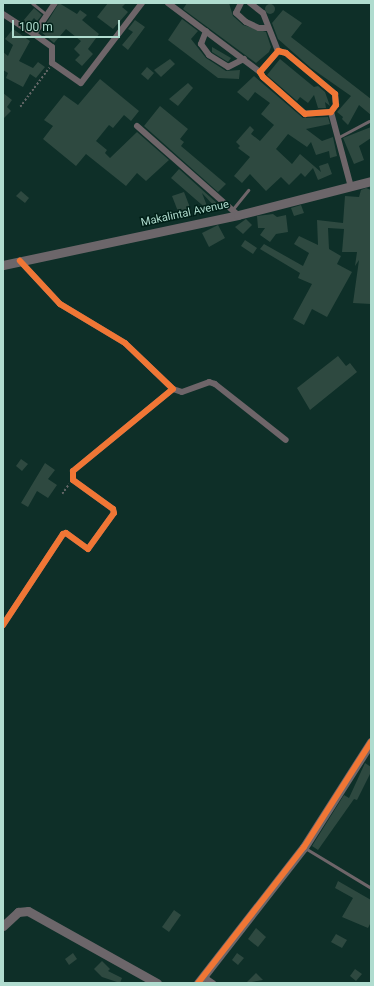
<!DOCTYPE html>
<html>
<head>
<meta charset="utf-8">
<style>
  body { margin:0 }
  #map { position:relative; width:374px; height:986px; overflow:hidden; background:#0e2f28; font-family:Roboto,sans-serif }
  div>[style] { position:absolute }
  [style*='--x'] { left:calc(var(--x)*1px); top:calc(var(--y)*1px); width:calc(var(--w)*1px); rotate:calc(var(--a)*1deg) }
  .building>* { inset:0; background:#2e4940 }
  .round { border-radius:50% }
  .path>* { height:1.5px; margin-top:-0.75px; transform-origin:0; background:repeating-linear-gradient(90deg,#616565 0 2px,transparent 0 4px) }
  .lane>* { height:3px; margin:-1.5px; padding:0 1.5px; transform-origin:1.5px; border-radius:1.5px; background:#6e6569 }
  .street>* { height:6px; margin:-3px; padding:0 3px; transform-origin:3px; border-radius:3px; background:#6e6569 }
  .secondary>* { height:9px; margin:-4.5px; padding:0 4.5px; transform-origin:4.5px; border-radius:4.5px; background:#6c666a }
  .cycleway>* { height:6px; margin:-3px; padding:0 3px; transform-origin:3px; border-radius:3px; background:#f07635 }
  span { translate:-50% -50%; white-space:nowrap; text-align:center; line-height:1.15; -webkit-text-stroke:3px #012018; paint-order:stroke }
  .street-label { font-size:11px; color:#b0dccf }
  .frame { position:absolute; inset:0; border:4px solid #b0dccf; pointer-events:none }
  .scale { position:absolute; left:12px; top:20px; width:108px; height:18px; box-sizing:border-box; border:2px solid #b0dccf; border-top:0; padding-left:5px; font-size:12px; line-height:14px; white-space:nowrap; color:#b0dccf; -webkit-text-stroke:3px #012018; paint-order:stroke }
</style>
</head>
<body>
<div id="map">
  <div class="building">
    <div style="clip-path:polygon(59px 3px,77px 14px,80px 10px,87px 15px,82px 20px,99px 34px,88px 49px,93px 54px,82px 66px,75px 60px,80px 55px,74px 49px,81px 41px,66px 29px,54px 43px,41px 32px)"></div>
    <div style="clip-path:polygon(108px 3px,126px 3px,122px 7px,128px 12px,113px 29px,97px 17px)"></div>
    <div style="clip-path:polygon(187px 3px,229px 3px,233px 16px,243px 25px,266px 32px,271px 47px,269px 52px,256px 63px,183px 9px)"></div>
    <div class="round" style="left:265px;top:4px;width:10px;height:10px"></div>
    <div style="clip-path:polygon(34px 8px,42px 15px,37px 21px,34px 18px,28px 25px,23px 21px)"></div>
    <div style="clip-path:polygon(283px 10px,302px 23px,291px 37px,371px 99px,371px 115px,359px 105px,348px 125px,342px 119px,343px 117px,337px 112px,351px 96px,311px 68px,278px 39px,272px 23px)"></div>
    <div style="clip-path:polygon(182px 19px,198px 31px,191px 39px,206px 58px,226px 71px,240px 70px,239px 79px,218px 78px,168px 40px)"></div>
    <div style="clip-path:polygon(135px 20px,145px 27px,128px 50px,122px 45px,133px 32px,128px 29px)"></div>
    <div style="clip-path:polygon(13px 29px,30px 41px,19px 61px,33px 68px,38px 62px,45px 67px,36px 78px,30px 74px,23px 87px,6px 78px,8px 73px,3px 70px,3px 52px,8px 56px,13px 45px,5px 39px)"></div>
    <div style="clip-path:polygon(212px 47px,231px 58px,228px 62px,212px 52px)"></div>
    <div style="clip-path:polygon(170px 59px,175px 64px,161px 77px,154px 70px)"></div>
    <div style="clip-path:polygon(280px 59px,314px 87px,318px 86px,325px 92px,330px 106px,325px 102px,326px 108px,318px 108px,314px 95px,308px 103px,300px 97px,297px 101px,267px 75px)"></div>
    <div style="clip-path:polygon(147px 67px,154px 73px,148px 80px,141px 74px)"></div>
    <div style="clip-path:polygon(254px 76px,303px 118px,328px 117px,330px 124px,306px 129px,322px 141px,333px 137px,337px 156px,330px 158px,329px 151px,316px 155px,311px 142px,307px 147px,288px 134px,276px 149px,292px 164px,300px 154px,321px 172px,319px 166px,328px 163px,332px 174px,318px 180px,313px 168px,305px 177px,301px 173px,289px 185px,281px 177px,266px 191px,250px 174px,242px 183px,234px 176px,250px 157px,238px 148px,240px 146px,236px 142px,250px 126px,254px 130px,251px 134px,260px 141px,274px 125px,261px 114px,270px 103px,255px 92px,248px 101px,237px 92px)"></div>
    <div style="clip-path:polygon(100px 79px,139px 111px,131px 121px,124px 115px,113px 128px,109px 125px,96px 141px,107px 150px,105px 153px,110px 158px,137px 132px,169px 160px,146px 181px,137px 173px,126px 186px,86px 154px,76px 166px,43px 139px,53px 126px,44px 120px,64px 95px,78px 105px)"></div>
    <div style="clip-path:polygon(188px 83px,193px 88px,178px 106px,169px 99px)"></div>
    <div style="clip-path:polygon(3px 93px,12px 100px,7px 107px,11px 111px,3px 119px)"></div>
    <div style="clip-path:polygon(160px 106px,188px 129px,180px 139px,184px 142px,181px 146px,226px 184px,218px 192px,144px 126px)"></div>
    <div style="clip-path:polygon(371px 127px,371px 138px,359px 146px,364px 160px,354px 164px,343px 138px)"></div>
    <div style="clip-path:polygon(179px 169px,219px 205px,216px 208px,202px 193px,209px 211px,171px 178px)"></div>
    <div style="clip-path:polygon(366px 188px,371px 190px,371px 304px,353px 303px,359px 260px,355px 266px,357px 252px,342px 252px,344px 229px,328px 228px,329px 249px,341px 256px,337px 264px,352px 272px,327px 317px,312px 309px,304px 325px,293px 319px,312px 284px,298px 278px,300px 273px,260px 249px,264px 244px,303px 266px,309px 253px,294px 244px,299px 236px,318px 245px,317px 220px,343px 223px,345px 196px,359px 197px,361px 190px)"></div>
    <div style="clip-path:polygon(21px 191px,29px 198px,25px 203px,16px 196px)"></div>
    <div style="clip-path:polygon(184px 192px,191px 210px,179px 214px,172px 196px)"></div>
    <div style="clip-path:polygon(301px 205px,304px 213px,294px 216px,291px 208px)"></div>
    <div style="clip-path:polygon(273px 214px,277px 217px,286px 215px,288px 232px,276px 234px,270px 242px,260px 235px,265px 228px,258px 228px,257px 216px)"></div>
    <div style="clip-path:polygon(246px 219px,252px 225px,243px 234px,235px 227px)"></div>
    <div style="clip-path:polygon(218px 225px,225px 238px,209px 247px,202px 233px)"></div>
    <div style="clip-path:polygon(245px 240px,257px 248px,253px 254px,241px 246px)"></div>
    <div style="clip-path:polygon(338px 356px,346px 366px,350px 363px,357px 372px,310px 410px,297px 388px)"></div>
    <div style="clip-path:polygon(21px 459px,28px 464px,22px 471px,16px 466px)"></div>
    <div style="clip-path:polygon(45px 463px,55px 470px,48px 479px,57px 485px,48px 498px,37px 491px,28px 507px,21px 503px)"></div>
    <div style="clip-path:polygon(365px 763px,371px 767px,371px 772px,357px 800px,354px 799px,318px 850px,312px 846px,344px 795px,349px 798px)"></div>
    <div style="clip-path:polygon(338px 881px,371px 900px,371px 922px,368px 928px,342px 917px,353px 898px,335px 888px)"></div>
    <div style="clip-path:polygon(174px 910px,181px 915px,169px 932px,162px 927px)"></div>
    <div style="clip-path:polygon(256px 928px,266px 937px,258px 947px,248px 939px)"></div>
    <div style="clip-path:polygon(336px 934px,347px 940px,342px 948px,331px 942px)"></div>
    <div style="clip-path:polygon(73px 953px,77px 959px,69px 965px,65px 959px)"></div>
    <div style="clip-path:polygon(237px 953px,244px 958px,238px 965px,232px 960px)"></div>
    <div style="clip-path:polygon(102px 961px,110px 969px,108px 971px,122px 978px,120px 983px,102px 977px,94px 969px)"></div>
    <div style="clip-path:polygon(355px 969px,362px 974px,356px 981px,350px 976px)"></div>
    <div style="clip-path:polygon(256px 973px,263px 980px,246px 983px)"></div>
  </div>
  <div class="path">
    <div style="--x:20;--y:107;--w:49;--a:-53.4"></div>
    <div style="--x:62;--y:494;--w:12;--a:-55"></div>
  </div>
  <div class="lane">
    <div style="--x:32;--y:3;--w:19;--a:39"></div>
    <div style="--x:337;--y:138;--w:36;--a:-28"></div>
    <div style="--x:232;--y:210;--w:26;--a:-51"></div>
    <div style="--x:305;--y:848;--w:77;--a:31.2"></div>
  </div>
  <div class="street">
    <div style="--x:168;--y:3;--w:115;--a:36.9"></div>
    <div style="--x:241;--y:3;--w:11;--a:117"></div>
    <div style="--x:236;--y:13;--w:13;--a:42"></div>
    <div style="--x:246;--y:22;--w:14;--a:25"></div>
    <div style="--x:259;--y:28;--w:9;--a:0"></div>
    <div style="--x:250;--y:3;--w:16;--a:38"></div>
    <div style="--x:263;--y:13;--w:41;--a:68.5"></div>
    <div style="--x:3;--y:14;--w:37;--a:33"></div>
    <div style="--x:34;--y:34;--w:37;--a:-56"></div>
    <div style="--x:206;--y:31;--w:14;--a:111"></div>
    <div style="--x:201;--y:44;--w:14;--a:54"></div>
    <div style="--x:209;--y:55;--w:22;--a:32"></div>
    <div style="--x:228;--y:67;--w:18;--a:-27"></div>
    <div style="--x:34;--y:34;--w:22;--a:36"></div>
    <div style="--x:52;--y:47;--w:16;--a:90"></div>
    <div style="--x:52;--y:63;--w:35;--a:35"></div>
    <div style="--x:81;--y:83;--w:101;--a:-52.7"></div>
    <div style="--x:278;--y:51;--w:8;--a:14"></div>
    <div style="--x:286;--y:53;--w:64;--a:39.9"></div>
    <div style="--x:335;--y:94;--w:11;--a:85"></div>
    <div style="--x:336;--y:105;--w:9;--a:126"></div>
    <div style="--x:331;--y:112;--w:26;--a:176"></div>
    <div style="--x:305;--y:114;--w:56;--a:-138.6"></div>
    <div style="--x:263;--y:77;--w:6;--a:-121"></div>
    <div style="--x:260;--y:72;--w:28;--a:-49"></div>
    <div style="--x:331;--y:112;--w:78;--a:75.1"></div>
    <div style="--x:137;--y:126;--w:135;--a:41.4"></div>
    <div style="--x:173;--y:389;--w:9;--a:18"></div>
    <div style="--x:182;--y:392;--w:29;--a:-20"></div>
    <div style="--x:209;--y:382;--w:6;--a:18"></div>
    <div style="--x:215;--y:384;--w:90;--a:38.3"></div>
    <div style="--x:3;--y:625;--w:109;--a:-56.6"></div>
    <div style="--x:63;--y:534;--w:3;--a:-18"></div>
    <div style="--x:66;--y:533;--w:27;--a:36"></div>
    <div style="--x:88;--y:549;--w:44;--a:-54.2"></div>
    <div style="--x:114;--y:513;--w:4;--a:-104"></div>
    <div style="--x:113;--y:509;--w:49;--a:-144.1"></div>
    <div style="--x:73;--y:480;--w:9;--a:-90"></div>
    <div style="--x:73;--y:471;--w:129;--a:-39.4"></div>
    <div style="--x:173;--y:389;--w:66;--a:-136.2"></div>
    <div style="--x:125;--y:343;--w:76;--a:-149"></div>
    <div style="--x:60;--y:304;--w:59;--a:-132.9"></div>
    <div style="--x:204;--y:977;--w:11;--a:34"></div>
  </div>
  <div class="secondary">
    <div style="--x:3;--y:265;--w:240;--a:-12"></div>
    <div style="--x:238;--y:215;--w:137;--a:-14.3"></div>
    <div style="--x:3;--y:926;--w:21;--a:-43"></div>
    <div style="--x:18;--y:912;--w:10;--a:-6"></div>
    <div style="--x:28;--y:911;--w:148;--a:29.2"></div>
    <div style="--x:198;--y:983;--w:172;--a:-52.1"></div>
    <div style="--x:304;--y:847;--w:125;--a:-57.5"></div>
  </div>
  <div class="cycleway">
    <div style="--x:278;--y:51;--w:8;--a:14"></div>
    <div style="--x:286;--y:53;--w:64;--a:39.9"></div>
    <div style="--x:335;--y:94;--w:11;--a:85"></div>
    <div style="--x:336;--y:105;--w:9;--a:126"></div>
    <div style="--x:331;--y:112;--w:26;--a:176"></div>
    <div style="--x:305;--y:114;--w:56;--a:-138.6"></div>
    <div style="--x:263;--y:77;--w:6;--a:-121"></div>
    <div style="--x:260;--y:72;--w:28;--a:-49"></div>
    <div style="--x:3;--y:625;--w:109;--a:-56.6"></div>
    <div style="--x:63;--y:534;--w:3;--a:-18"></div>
    <div style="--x:66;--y:533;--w:27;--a:36"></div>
    <div style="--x:88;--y:549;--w:44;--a:-54.2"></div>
    <div style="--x:114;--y:513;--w:4;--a:-104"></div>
    <div style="--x:113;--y:509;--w:49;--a:-144.1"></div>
    <div style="--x:73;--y:480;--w:9;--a:-90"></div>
    <div style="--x:73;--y:471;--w:129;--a:-39.4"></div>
    <div style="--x:173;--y:389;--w:66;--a:-136.2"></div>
    <div style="--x:125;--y:343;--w:76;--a:-149"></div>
    <div style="--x:60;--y:304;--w:59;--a:-132.9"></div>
    <div style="--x:198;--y:983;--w:172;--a:-52.1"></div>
    <div style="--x:304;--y:847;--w:125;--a:-57.5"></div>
  </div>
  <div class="street-label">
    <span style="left:185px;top:214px;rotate:-12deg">Makalintal Avenue</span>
  </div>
  <div class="frame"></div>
  <div class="scale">100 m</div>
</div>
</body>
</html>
